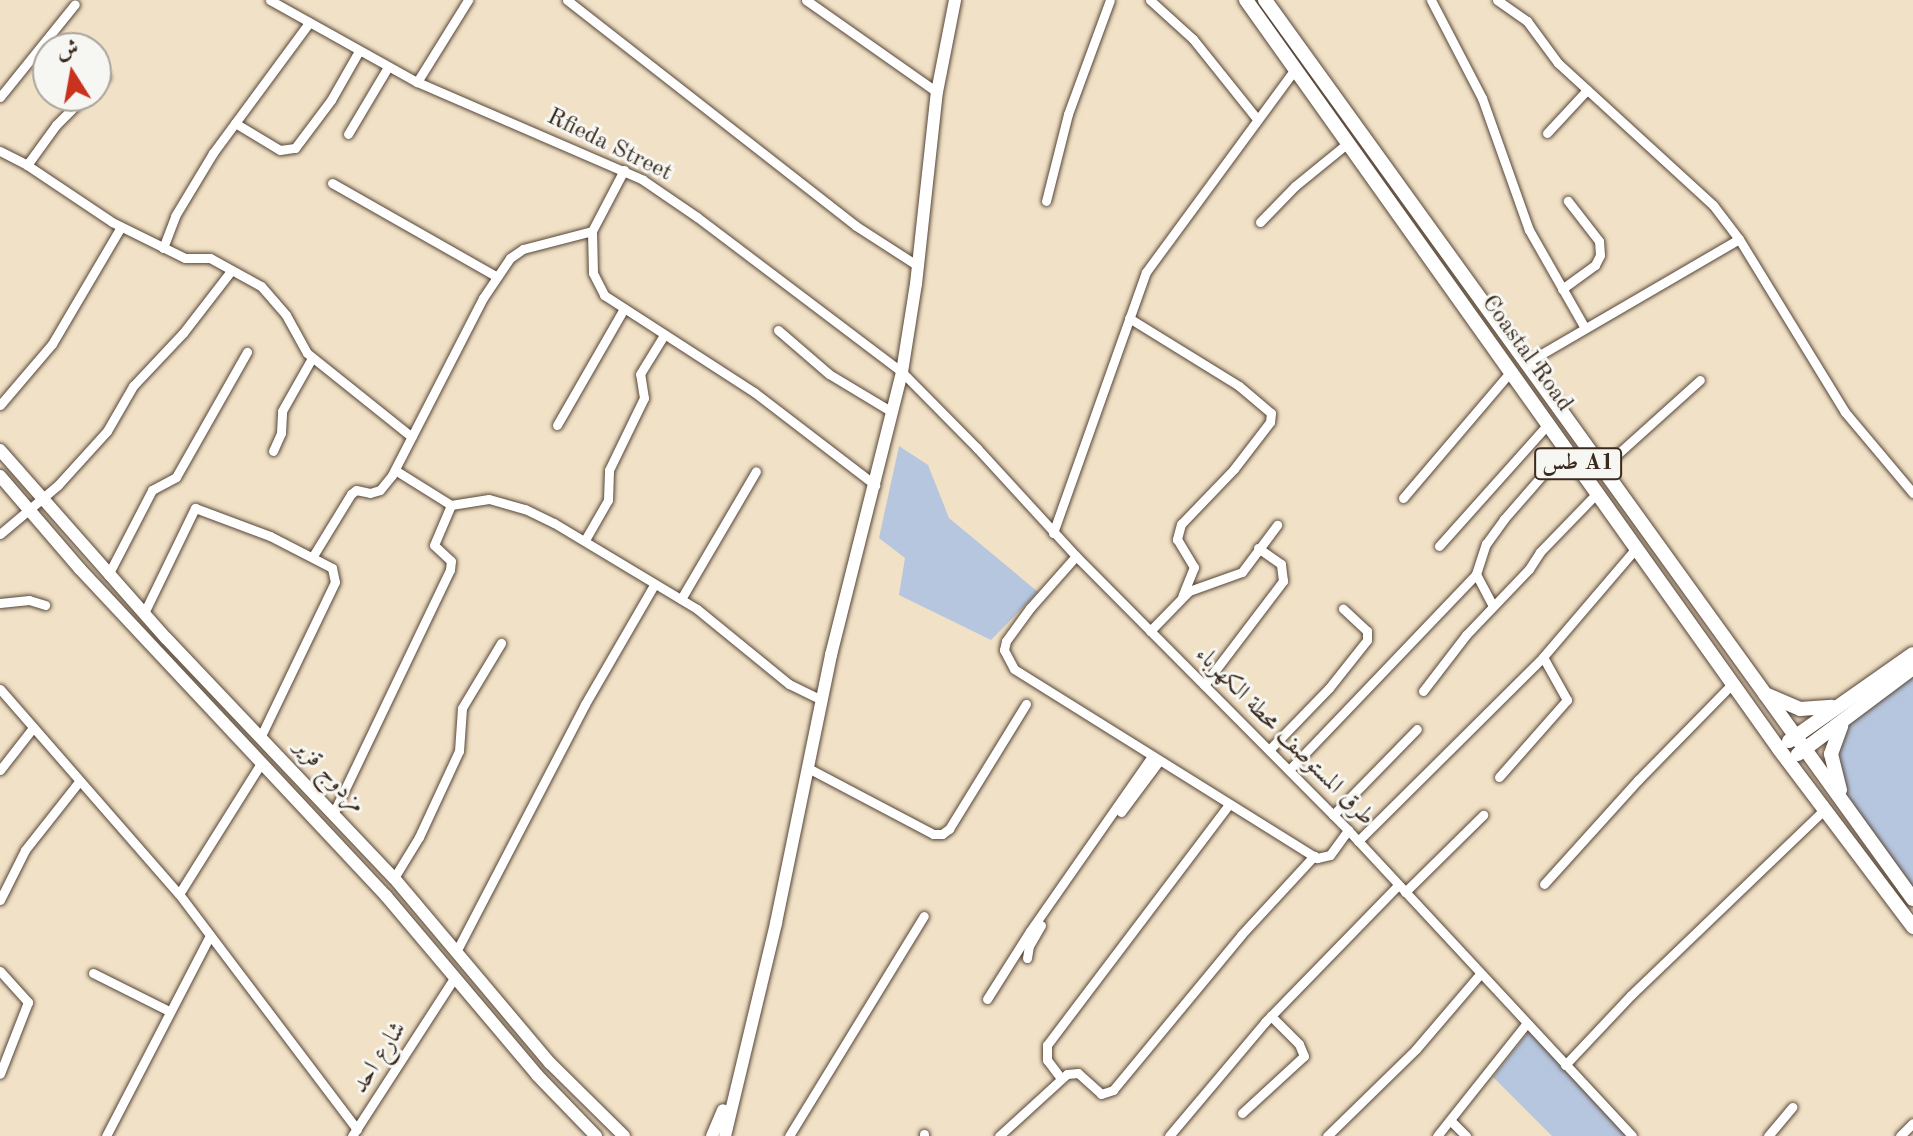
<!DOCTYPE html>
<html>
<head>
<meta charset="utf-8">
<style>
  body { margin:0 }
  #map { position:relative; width:1913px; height:1136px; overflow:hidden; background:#f1e1c6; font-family:"Old Standard TT",Amiri,serif }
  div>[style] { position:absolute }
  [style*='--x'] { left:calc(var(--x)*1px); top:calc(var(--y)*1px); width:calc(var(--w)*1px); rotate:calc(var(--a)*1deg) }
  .industrial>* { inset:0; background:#b6c6de }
  .roads { filter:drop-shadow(0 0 2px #564537) drop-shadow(0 0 2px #564537) }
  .minor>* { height:9px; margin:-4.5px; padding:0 4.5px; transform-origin:4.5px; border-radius:4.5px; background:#fff }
  .major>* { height:12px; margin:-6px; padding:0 6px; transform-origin:6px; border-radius:6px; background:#fff }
  .highway>* { height:14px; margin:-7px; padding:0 7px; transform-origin:7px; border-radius:7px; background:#fff }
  span { translate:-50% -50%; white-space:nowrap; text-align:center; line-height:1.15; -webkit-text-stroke:6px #f6f6f2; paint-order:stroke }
  .shield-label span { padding:2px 6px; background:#f6f6f2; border:2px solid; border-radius:6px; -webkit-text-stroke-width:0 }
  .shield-label { font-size:22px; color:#3b2a1e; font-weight:700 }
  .street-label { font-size:24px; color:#3b2a1e }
  .north { position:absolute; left:32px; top:32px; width:80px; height:80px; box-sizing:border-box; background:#f6f6f2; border:2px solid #aba49d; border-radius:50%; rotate:349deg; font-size:22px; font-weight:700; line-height:32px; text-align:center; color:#3b2a1e }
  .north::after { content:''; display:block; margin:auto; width:28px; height:36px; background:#c8321e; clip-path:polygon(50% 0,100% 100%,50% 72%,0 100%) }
</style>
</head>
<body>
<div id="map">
  <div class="industrial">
    <div style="clip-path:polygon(899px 446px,928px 465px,949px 518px,1038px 592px,991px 640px,899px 595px,905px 558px,879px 538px)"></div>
    <div style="clip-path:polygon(1913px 668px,1913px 892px,1843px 802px,1833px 769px,1836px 733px)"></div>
    <div style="clip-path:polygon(1534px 1025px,1631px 1136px,1552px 1136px,1493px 1077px)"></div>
  </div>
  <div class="roads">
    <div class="minor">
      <div style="--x:270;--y:0;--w:168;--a:29.2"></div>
      <div style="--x:417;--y:82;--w:246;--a:23.4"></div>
      <div style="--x:643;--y:180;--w:65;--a:34.4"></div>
      <div style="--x:697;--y:217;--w:257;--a:37.1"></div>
      <div style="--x:902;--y:372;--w:107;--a:45.4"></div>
      <div style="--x:977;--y:448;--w:147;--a:47.5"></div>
      <div style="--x:1076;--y:556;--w:386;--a:45.2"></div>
      <div style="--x:1348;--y:830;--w:417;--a:47.1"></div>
      <div style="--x:567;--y:0;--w:367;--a:38"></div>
      <div style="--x:856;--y:226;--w:74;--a:32.8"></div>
      <div style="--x:806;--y:0;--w:160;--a:35.1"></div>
      <div style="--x:1150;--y:0;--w:58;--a:42.2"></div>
      <div style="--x:1193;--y:39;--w:102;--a:51.3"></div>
      <div style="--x:1431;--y:0;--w:110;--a:62.5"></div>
      <div style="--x:1482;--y:98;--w:140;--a:70.4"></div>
      <div style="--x:1529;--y:230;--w:113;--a:60.3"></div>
      <div style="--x:1497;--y:0;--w:37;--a:35"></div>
      <div style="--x:1527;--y:21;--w:52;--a:53.6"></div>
      <div style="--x:1558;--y:63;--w:210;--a:42.5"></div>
      <div style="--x:1713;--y:205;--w:43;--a:52.6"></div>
      <div style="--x:1739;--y:239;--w:203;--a:58.5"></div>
      <div style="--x:1845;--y:412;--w:106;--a:50"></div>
      <div style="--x:417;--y:82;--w:97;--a:-58.1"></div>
      <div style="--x:96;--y:85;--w:12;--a:-42"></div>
      <div style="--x:0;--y:97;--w:119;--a:-51.1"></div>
      <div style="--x:235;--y:123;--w:52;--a:31"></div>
      <div style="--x:280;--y:150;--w:15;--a:-8"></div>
      <div style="--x:295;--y:148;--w:60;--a:-53.1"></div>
      <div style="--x:331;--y:100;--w:56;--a:-60.3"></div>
      <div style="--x:1547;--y:133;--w:59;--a:-47.1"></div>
      <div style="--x:348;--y:134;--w:78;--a:-59.2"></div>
      <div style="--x:0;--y:151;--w:30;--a:27"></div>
      <div style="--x:27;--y:165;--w:102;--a:33.8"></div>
      <div style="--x:112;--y:222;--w:81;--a:26.3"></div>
      <div style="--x:185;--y:258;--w:25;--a:0"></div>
      <div style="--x:210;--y:258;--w:58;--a:28.8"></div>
      <div style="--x:261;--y:286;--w:38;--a:49"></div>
      <div style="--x:286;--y:315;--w:43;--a:61.1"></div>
      <div style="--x:307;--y:353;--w:134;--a:38.7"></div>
      <div style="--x:27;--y:165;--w:49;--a:-54.1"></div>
      <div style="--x:56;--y:125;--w:41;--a:-45"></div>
      <div style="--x:332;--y:183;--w:189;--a:29.6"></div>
      <div style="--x:1046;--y:201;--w:90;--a:-75.8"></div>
      <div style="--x:1068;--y:114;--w:121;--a:-69.8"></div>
      <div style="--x:1260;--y:222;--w:50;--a:-45.8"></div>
      <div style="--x:1295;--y:186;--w:68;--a:-39.1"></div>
      <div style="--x:592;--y:231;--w:42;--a:88.6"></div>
      <div style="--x:593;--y:273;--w:25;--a:63"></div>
      <div style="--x:604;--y:295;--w:179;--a:32.9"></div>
      <div style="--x:754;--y:392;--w:153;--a:37.5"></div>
      <div style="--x:163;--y:248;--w:34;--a:-69"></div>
      <div style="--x:175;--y:216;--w:74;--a:-58.9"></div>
      <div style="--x:213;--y:153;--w:162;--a:-53.6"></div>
      <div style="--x:1562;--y:289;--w:41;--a:-36"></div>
      <div style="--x:1595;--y:265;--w:11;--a:-63"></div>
      <div style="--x:1600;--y:255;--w:14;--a:-94"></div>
      <div style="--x:1599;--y:241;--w:51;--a:-127.8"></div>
      <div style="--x:1129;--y:318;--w:129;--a:31.7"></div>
      <div style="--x:1239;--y:386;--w:42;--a:40.2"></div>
      <div style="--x:1271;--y:413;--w:9;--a:96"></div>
      <div style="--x:1270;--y:422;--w:59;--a:127.5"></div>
      <div style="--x:1234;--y:469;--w:76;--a:133.9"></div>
      <div style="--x:1181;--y:524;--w:16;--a:105"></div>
      <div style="--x:1177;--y:539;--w:33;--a:59"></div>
      <div style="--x:1194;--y:567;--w:31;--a:112"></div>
      <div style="--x:778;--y:330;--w:67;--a:40.8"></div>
      <div style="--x:829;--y:374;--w:74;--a:31.1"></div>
      <div style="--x:1526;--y:363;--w:246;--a:-30.2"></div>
      <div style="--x:0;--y:405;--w:80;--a:-49.6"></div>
      <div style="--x:52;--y:344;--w:136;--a:-59.5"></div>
      <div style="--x:557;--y:425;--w:133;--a:-60.1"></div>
      <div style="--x:273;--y:451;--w:20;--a:-66"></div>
      <div style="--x:281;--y:433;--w:22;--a:-87"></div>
      <div style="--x:282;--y:411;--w:61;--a:-60.5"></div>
      <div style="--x:1601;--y:469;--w:133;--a:-42"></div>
      <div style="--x:395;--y:470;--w:66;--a:32"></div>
      <div style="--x:451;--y:505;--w:38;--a:-9"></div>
      <div style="--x:489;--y:499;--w:37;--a:16"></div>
      <div style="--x:525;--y:509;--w:32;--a:26"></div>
      <div style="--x:554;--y:523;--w:167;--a:31"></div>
      <div style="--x:697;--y:609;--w:119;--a:39.2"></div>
      <div style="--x:789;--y:684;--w:37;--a:26"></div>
      <div style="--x:1403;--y:498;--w:167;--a:-49.6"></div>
      <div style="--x:1053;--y:533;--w:277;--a:-70.4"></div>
      <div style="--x:1146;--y:272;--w:252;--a:-53.7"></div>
      <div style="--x:0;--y:534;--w:76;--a:-40.2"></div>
      <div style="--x:58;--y:485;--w:73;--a:-47.8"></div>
      <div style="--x:107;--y:431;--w:52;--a:-60"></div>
      <div style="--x:133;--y:386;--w:73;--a:-46.7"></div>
      <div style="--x:183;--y:333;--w:78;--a:-52.3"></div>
      <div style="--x:585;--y:540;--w:46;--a:-60.1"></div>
      <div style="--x:608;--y:500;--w:30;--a:-88"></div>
      <div style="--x:609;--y:470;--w:80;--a:-64.1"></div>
      <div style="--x:644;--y:398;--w:24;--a:-99"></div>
      <div style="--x:640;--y:374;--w:46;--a:-58.4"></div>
      <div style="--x:1439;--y:546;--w:165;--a:-48.2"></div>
      <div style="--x:313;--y:556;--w:73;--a:-58.5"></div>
      <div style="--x:351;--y:494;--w:6;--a:-39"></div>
      <div style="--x:356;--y:490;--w:14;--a:12"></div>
      <div style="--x:370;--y:493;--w:10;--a:-17"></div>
      <div style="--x:380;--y:490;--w:19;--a:-51"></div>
      <div style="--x:392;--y:475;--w:199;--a:-62.8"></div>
      <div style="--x:483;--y:298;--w:48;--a:-56"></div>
      <div style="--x:510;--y:258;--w:16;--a:-35"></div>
      <div style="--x:523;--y:249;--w:71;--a:-14.6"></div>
      <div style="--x:592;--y:231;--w:69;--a:-62.3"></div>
      <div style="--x:1076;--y:556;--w:69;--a:131.5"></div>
      <div style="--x:1030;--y:608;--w:41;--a:126"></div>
      <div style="--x:1006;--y:641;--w:9;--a:103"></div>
      <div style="--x:1004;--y:650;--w:21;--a:62"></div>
      <div style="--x:1014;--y:669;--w:357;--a:32"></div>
      <div style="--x:1317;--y:858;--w:13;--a:-13"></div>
      <div style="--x:1330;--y:855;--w:31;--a:-54"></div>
      <div style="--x:1476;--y:574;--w:36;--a:62"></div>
      <div style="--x:108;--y:575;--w:96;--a:-62.6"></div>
      <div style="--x:152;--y:490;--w:27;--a:-28"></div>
      <div style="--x:176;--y:477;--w:144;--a:-60.4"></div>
      <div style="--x:681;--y:599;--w:148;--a:-59.6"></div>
      <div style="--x:0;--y:603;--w:29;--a:-6"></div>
      <div style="--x:29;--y:600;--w:17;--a:17"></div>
      <div style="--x:144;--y:613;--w:117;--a:-64.1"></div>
      <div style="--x:195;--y:508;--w:80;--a:20.5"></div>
      <div style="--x:270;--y:536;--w:70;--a:27.3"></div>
      <div style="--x:332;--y:568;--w:14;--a:78"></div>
      <div style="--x:335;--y:582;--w:171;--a:115.7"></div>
      <div style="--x:1150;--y:631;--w:56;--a:-45.7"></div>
      <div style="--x:1189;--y:591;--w:56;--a:-19.7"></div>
      <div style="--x:1242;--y:572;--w:59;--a:-53.3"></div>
      <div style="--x:1204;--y:685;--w:131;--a:-52.8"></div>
      <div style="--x:1283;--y:581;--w:17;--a:-97"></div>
      <div style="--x:1281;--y:564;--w:28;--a:-145"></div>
      <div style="--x:0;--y:689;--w:272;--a:48.9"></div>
      <div style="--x:179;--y:894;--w:295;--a:52.9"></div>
      <div style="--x:1423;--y:691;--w:71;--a:-52.5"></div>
      <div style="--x:1466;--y:635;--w:91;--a:-46.3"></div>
      <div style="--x:1529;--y:569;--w:20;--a:-57"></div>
      <div style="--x:1540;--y:552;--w:83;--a:-46"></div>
      <div style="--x:1269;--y:750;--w:86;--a:-45.9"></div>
      <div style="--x:1329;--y:688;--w:61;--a:-51.6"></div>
      <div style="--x:1367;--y:640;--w:9;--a:-90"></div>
      <div style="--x:1367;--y:631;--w:33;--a:-137"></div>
      <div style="--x:808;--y:768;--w:141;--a:27.8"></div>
      <div style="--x:933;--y:834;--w:9;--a:0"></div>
      <div style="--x:942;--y:834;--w:9;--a:-36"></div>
      <div style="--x:949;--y:829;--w:147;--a:-58.4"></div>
      <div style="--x:0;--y:770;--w:52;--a:-52"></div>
      <div style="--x:1289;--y:770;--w:271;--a:-46.3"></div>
      <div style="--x:1476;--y:574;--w:32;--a:-72"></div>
      <div style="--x:1486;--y:544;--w:31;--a:-54"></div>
      <div style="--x:1504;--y:519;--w:94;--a:-48.9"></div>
      <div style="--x:1499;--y:777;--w:103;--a:-48.6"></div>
      <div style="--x:1567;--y:700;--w:49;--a:-119.2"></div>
      <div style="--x:1121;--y:812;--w:64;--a:-53.3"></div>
      <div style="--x:333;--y:814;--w:271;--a:-64.4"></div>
      <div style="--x:450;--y:570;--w:9;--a:-84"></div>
      <div style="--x:451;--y:561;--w:23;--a:-137"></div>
      <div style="--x:434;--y:545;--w:43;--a:-67"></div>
      <div style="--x:1333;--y:815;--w:120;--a:-45.7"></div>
      <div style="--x:1358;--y:841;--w:261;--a:-44.8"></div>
      <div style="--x:1543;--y:657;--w:145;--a:-49.5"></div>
      <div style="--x:394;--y:878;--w:48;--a:-58.6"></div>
      <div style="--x:419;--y:837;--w:95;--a:-65.1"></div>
      <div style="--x:459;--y:751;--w:43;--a:-86"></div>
      <div style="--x:462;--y:708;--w:76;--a:-59"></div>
      <div style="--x:1544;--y:884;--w:140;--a:-47.9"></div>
      <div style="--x:1638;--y:780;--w:136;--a:-45.6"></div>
      <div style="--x:1405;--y:892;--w:110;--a:-44.6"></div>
      <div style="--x:179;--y:894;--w:152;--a:-57.9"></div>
      <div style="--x:0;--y:900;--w:56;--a:-63.4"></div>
      <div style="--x:25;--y:850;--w:85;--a:-51.7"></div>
      <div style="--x:457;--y:950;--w:277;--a:-62.5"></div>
      <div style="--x:585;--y:704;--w:138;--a:-59.9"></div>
      <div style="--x:1027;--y:958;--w:12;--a:-81"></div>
      <div style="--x:1029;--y:946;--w:24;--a:-60"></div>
      <div style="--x:0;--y:971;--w:42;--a:47.9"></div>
      <div style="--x:28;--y:1002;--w:77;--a:111.3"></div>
      <div style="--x:93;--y:973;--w:85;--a:26.6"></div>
      <div style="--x:987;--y:999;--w:80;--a:-57.7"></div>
      <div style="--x:1030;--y:931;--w:213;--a:-55.1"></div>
      <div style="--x:1565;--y:1065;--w:96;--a:-46.7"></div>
      <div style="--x:1631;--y:995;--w:269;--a:-43.8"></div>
      <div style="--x:1060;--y:1077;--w:21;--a:-127"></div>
      <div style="--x:1047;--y:1060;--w:15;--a:-90"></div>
      <div style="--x:1047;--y:1045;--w:302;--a:-52.9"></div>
      <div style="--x:1242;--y:1113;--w:84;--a:-42.6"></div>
      <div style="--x:1304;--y:1056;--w:13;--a:-113"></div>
      <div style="--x:1299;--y:1044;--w:40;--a:-135"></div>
      <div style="--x:1450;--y:1120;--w:23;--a:45"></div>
      <div style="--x:106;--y:1136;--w:226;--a:-62.6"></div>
      <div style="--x:352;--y:1136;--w:189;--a:-57.1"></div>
      <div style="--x:789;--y:1136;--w:258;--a:-58.5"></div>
      <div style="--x:924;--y:1136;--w:2;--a:-90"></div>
      <div style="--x:999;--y:1136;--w:92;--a:-42.4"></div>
      <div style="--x:1067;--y:1074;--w:11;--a:-5"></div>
      <div style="--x:1078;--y:1073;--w:31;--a:42"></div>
      <div style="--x:1101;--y:1094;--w:13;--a:-18"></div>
      <div style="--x:1113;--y:1090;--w:201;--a:-50.4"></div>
      <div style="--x:1241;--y:935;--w:108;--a:-47.3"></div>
      <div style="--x:1169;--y:1136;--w:149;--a:-49.9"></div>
      <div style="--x:1265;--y:1022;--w:191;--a:-45.8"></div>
      <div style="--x:1327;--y:1136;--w:124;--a:-44.3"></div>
      <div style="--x:1416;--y:1049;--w:99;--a:-49.5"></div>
      <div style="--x:1437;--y:1136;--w:144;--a:-51.5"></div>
      <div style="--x:1768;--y:1136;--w:38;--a:-50"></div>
      <div style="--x:1900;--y:1136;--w:18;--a:-45"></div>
    </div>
    <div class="major">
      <div style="--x:0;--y:450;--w:251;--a:48.6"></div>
      <div style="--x:166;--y:638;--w:331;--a:46.5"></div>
      <div style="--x:394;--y:878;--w:242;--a:49.9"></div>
      <div style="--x:550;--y:1063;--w:104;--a:44.6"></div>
      <div style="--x:0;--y:476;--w:123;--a:49.3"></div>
      <div style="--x:80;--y:569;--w:448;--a:46.9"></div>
      <div style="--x:386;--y:896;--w:234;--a:49.8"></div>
      <div style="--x:537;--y:1075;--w:85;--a:46"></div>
      <div style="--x:712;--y:1136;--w:28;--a:-67"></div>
      <div style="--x:725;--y:1136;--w:219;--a:-76.5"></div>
      <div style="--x:776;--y:923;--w:274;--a:-78.4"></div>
      <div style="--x:831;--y:655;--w:292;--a:-75.9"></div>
      <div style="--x:902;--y:372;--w:89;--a:-81"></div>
      <div style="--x:916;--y:284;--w:193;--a:-83.8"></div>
      <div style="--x:937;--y:92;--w:94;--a:-78.9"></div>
    </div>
    <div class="highway">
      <div style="--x:1246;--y:0;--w:919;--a:54.56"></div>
      <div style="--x:1779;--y:749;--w:223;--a:53"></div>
      <div style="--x:1265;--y:0;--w:1108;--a:54.22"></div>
      <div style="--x:1765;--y:694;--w:38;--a:23"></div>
      <div style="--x:1800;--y:709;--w:32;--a:-4"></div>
      <div style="--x:1789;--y:741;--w:151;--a:-35.1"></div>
      <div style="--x:1798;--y:754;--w:144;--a:-36.8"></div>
      <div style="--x:1840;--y:790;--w:37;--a:-104"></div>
      <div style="--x:1831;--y:754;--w:30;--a:-70"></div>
    </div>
  </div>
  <div class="shield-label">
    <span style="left:1578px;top:464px">طس A1</span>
  </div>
  <div class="street-label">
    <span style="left:609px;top:146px;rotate:26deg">Rfieda Street</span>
    <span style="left:1526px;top:354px;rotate:54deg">Coastal Road</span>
    <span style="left:1284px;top:737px;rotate:45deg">طرق المستوصف محطة الكهرباء</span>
    <span style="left:329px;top:777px;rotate:47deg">مزدوج قزير</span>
    <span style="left:380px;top:1058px;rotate:-57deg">شارع احد</span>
  </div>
  <div class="north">ش</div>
</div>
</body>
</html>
